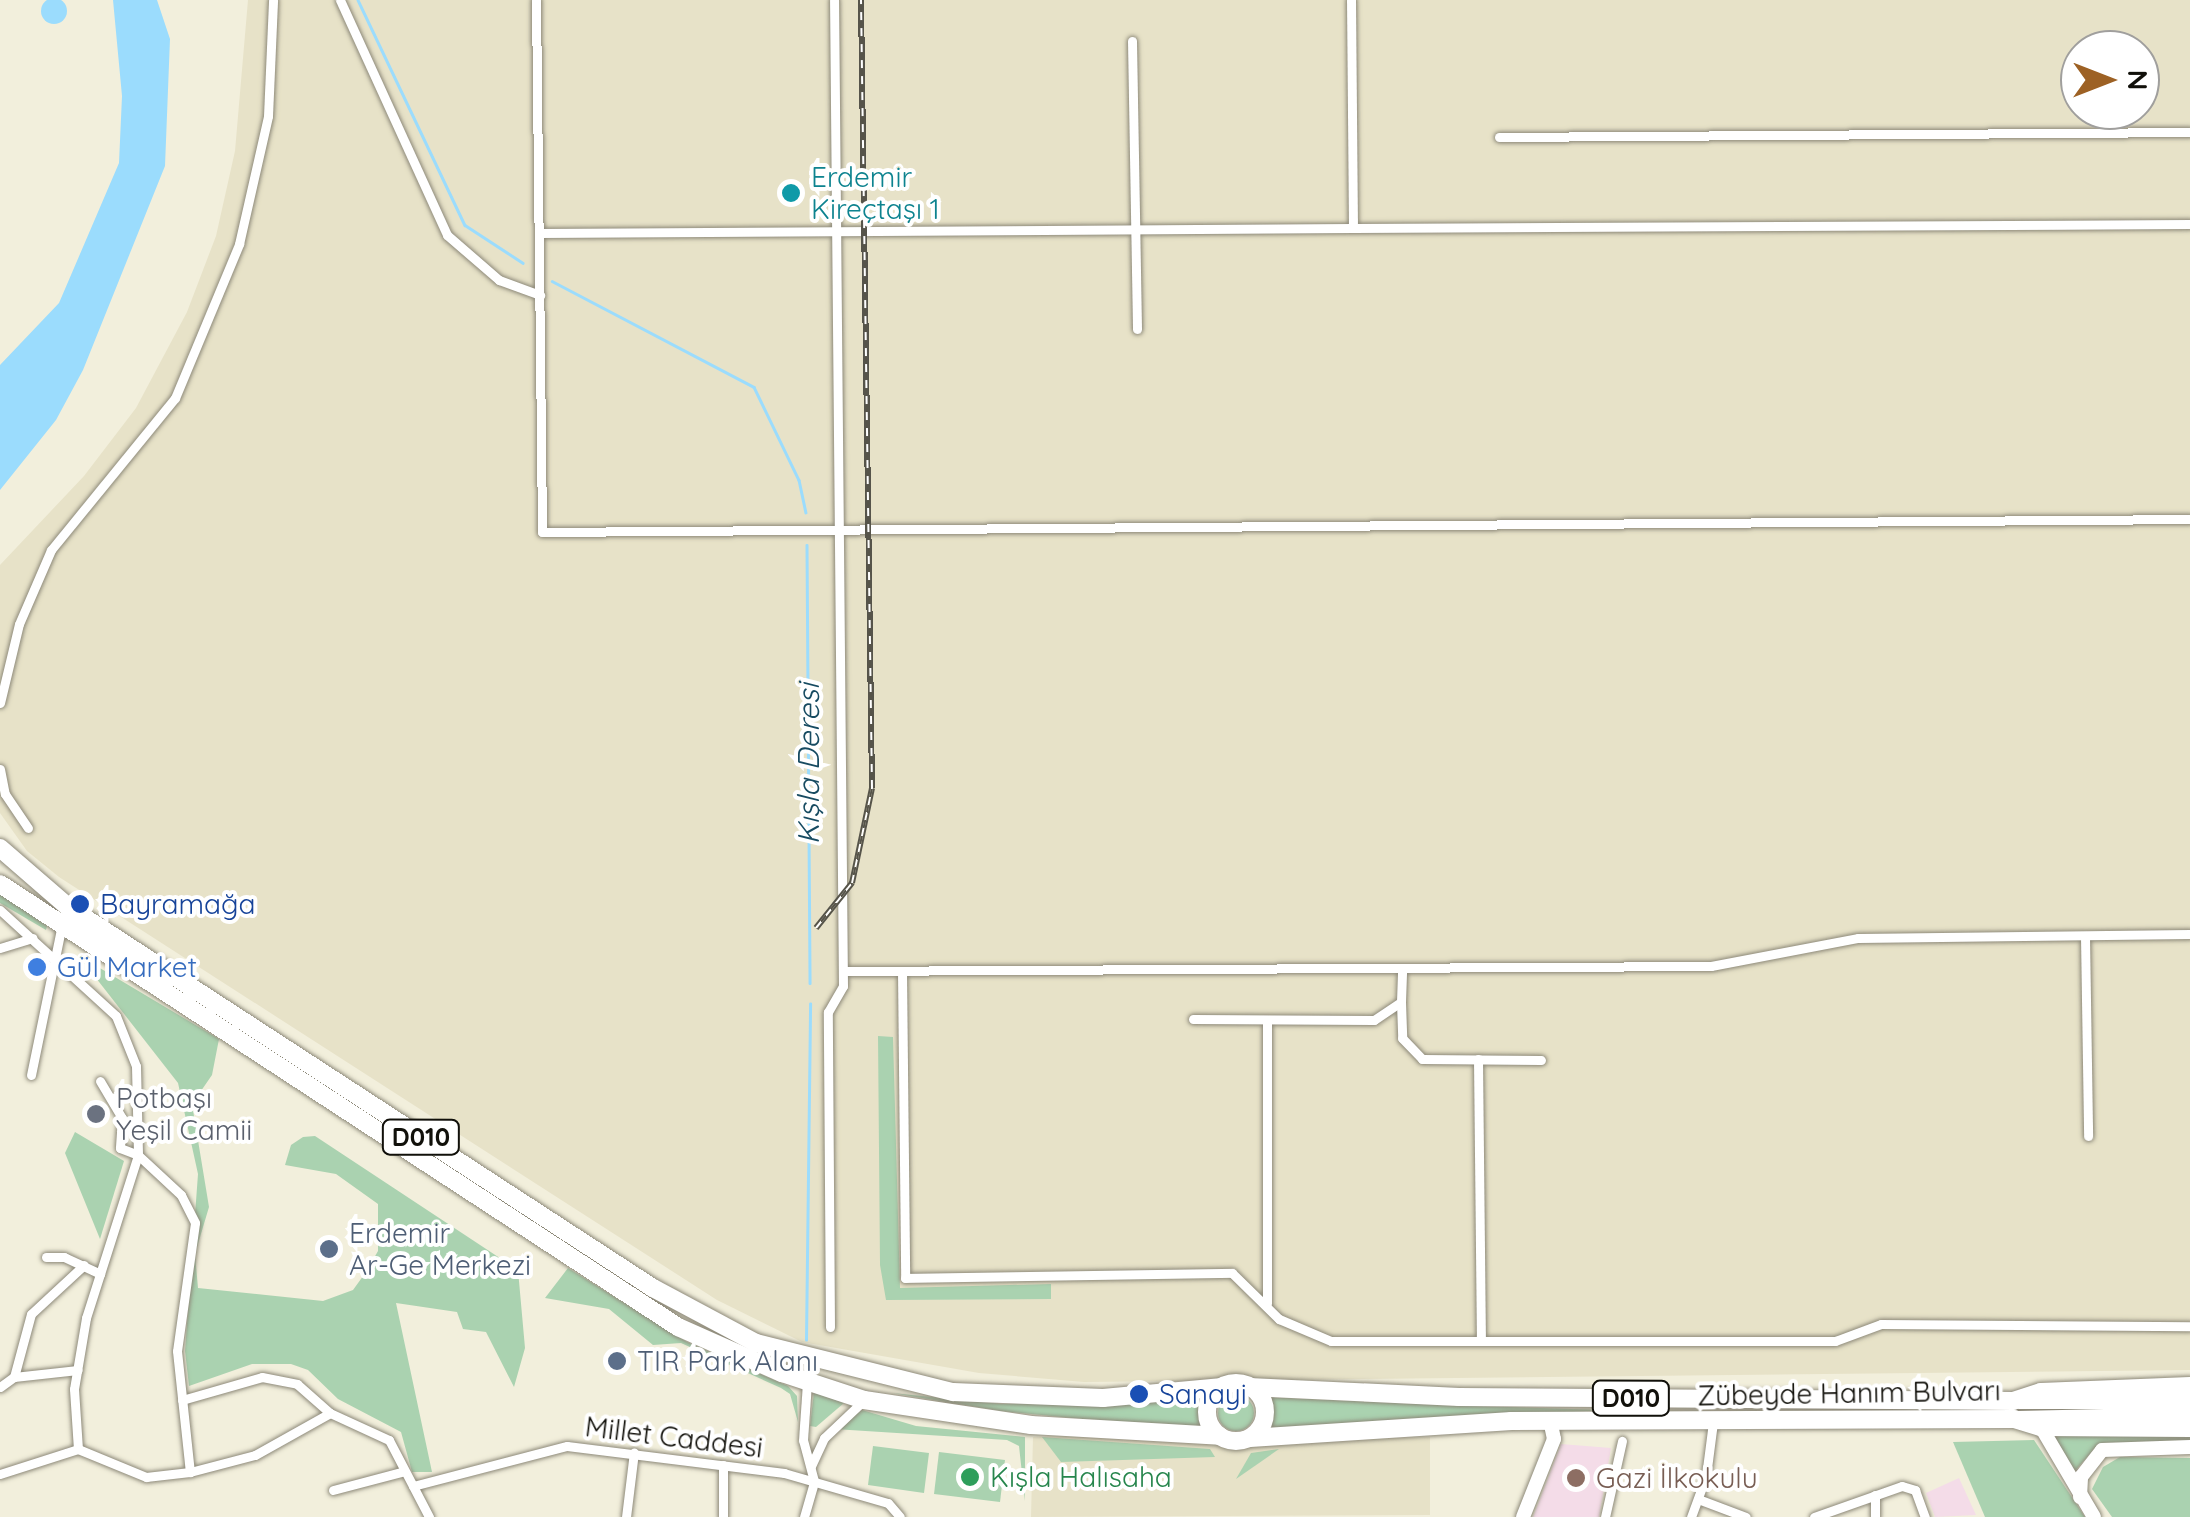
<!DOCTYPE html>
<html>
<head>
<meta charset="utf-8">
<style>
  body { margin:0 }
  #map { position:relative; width:2190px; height:1517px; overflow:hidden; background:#f2efdc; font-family:Quicksand,sans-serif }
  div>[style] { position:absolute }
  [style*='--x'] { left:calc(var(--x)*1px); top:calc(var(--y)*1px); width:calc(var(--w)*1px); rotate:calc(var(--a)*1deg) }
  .built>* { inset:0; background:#e7e2c8 }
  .education>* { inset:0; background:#f4dce8 }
  .green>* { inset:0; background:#aad2b0 }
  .round { border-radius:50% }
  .water>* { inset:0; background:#9bdcfd }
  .stream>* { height:2.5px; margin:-1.25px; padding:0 1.25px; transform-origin:1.25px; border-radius:1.25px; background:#9bdcfd }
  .roads { filter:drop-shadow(0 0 2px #8d8979) drop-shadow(0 0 2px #8d8979) }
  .street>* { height:9px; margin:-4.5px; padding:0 4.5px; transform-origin:4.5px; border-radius:4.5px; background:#fff }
  .secondary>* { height:14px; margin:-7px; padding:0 7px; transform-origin:7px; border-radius:7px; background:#fff }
  .primary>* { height:15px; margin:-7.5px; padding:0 7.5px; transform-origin:7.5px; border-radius:7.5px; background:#fff }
  .highway>* { height:18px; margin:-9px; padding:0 9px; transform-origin:9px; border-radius:9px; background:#fff }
  .highway>.ring { margin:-9px; padding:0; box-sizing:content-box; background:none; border:18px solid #fff; border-radius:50% }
  .rail>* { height:6px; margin-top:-3px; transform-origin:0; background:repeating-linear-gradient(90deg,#fff 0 8px,#56544a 0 16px); box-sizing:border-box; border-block:2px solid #56544a }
  .dots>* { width:28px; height:28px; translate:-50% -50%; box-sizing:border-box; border:5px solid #fff; border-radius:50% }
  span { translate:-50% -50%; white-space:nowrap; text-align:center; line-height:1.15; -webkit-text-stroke:8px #fff; paint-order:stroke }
  .shield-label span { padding:2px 8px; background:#fff; border:2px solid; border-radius:8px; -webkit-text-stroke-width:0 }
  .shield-label { font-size:25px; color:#11100a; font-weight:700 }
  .culture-label { font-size:28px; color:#0d838f }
  .left { translate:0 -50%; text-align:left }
  .transit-label { font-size:28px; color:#164399 }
  .shop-label { font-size:28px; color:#366cbe }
  .worship-label { font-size:28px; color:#5b616d }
  .service-label { font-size:28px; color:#4e5e75 }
  .street-label { font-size:28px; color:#11100a }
  .leisure-label { font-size:28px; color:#27864d }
  .education-label { font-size:28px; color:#785e54 }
  .water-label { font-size:30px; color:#174b61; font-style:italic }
  .north { position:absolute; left:2060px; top:30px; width:100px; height:100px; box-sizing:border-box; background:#fff; border:2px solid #a09f9d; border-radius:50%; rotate:90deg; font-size:28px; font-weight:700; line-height:40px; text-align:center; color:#11100a }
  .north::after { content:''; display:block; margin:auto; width:35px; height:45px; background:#9d6124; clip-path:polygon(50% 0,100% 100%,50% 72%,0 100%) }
</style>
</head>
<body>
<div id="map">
  <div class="built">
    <div style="clip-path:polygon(evenodd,248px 0,2190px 0,2190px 1370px,1084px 1382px,979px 1373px,802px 1342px,717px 1300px,59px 877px,27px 851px,0 813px,0 565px,84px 476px,136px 408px,187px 312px,216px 236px,235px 151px,248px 0,2080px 50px,2140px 50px,2140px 110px,2080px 110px,2080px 50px)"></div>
    <div style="clip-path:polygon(1144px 1434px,1235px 1441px,1430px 1437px,1430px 1515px,1031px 1517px,1033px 1437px)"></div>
  </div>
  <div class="education">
    <div style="clip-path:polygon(1561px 1444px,1611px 1448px,1599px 1517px,1533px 1517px)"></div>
    <div style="clip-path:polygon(1959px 1478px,1976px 1515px,1935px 1517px,1926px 1493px)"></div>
  </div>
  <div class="green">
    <div style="clip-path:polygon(0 892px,47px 926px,46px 930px,0 903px)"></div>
    <div style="clip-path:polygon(78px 955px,219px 1039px,212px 1075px,192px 1104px,209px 1207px,195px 1254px,198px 1288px,323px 1301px,353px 1290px,366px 1272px,378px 1251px,378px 1204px,336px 1174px,285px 1165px,291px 1145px,303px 1137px,315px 1136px,518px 1270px,525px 1348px,514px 1387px,486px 1332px,463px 1329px,457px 1312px,396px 1303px,432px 1472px,412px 1472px,401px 1432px,338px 1399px,308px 1370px,291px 1364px,252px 1364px,189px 1386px,185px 1351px,198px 1174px,178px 1083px)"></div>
    <div style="clip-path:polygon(878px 1036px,893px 1037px,900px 1288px,1051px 1284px,1051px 1299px,886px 1300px,880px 1265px)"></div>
    <div style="clip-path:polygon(75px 1132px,124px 1161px,100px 1239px,65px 1153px)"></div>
    <div style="clip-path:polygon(568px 1268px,687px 1342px,788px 1386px,797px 1396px,798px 1422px,790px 1394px,781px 1388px,681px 1343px,653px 1345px,609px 1309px,545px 1298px)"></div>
    <div style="clip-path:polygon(814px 1392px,844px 1403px,816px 1427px,810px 1426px)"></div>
    <div style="clip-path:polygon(892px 1393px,1002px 1404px,1204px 1396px,1204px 1431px,1001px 1411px)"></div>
    <div class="round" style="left:1218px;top:1395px;width:36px;height:36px"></div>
    <div style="clip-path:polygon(1266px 1397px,1441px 1405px,1604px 1410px,1266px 1432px)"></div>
    <div style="clip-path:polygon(862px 1410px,916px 1426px,1025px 1437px,1025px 1501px,1019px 1446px,1007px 1440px,834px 1429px)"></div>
    <div style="clip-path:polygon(2051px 1435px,2190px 1436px,2190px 1445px,2096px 1447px,2073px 1473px)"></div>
    <div style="clip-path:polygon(1042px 1437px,1210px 1449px,1215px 1457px,1061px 1462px)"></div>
    <div style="clip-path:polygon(2034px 1440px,2085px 1517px,1985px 1517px,1953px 1442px)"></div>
    <div style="clip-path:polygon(873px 1446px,929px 1453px,924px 1493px,868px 1485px)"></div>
    <div style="clip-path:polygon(1279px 1449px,1236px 1479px,1251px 1453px)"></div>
    <div style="clip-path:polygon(939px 1452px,1005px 1460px,1000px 1502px,934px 1494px)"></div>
    <div style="clip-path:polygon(2120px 1457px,2190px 1458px,2190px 1517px,2112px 1517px,2092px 1489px,2103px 1467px)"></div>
  </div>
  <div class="water">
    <div class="round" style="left:41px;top:-2px;width:26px;height:26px"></div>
    <div style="clip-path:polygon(113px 0,157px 0,170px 39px,165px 166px,83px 370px,56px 420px,0 490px,0 365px,59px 303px,119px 163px,122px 96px)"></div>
  </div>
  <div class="stream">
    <div style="--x:358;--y:0;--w:249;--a:64.6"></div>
    <div style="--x:465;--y:225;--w:69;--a:33.2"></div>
    <div style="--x:552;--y:281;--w:228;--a:27.7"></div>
    <div style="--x:754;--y:387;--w:103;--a:64.2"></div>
    <div style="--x:799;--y:480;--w:33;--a:78"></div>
    <div style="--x:807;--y:545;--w:438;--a:89.6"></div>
    <div style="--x:806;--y:1340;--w:336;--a:-89.3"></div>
  </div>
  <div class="roads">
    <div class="street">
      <div style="--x:340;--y:0;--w:258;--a:65.5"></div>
      <div style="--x:447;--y:235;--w:69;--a:40.9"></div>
      <div style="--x:499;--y:280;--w:44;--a:20.1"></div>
      <div style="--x:536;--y:0;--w:532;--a:89.35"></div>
      <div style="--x:542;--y:532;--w:1648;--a:-0.45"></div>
      <div style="--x:1132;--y:41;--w:288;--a:89"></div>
      <div style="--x:1499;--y:137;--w:691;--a:-0.41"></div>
      <div style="--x:1353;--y:228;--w:837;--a:-0.27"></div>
      <div style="--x:539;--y:233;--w:814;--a:-0.35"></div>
      <div style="--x:1353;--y:228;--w:228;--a:-90.5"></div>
      <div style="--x:0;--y:703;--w:81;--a:-76.5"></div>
      <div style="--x:19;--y:624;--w:81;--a:-66.6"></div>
      <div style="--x:51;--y:550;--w:196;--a:-50.8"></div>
      <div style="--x:175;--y:398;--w:167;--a:-67.4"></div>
      <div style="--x:239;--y:244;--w:131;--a:-77.2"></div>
      <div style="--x:268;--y:116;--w:116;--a:-87.5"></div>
      <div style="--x:0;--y:769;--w:25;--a:79"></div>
      <div style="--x:5;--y:794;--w:41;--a:55.9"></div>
      <div style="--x:0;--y:910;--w:157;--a:42.4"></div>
      <div style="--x:116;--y:1016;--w:54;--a:68.2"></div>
      <div style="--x:136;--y:1066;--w:89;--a:88.7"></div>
      <div style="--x:138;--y:1155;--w:171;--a:107.7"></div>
      <div style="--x:86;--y:1318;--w:72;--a:99.6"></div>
      <div style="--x:74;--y:1389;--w:60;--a:86.2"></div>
      <div style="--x:2085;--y:936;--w:200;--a:89.1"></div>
      <div style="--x:0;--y:948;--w:34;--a:-17"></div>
      <div style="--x:843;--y:971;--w:868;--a:-0.33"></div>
      <div style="--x:1711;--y:966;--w:150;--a:-10.8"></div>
      <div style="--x:1858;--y:938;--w:332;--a:-0.7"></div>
      <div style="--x:902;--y:971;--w:307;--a:89.4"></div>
      <div style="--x:905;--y:1278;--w:327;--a:-0.9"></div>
      <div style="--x:1232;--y:1273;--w:66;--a:44.4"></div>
      <div style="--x:1279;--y:1319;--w:56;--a:22.9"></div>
      <div style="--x:1331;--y:1341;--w:504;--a:0"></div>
      <div style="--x:1835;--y:1341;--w:49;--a:-20.3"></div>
      <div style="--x:1881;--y:1324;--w:309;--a:0.4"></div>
      <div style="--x:1401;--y:1002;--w:36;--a:88"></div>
      <div style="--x:1402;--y:1038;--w:29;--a:46"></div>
      <div style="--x:1422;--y:1059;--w:119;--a:0.5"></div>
      <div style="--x:1193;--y:1019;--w:181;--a:0.3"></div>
      <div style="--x:1374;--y:1020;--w:32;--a:-34"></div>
      <div style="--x:1401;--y:1002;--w:32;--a:-88"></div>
      <div style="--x:1478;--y:1059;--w:282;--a:89.4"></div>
      <div style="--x:31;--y:1075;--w:149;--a:-78.4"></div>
      <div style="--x:100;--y:1081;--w:43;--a:59.3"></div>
      <div style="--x:122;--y:1118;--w:30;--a:94"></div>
      <div style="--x:120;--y:1148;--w:19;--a:21"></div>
      <div style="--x:138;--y:1155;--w:59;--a:42.9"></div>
      <div style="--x:181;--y:1195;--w:31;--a:63"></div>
      <div style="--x:195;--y:1223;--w:129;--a:98"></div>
      <div style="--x:177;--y:1351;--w:122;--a:83.9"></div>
      <div style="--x:46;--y:1257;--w:18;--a:0"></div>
      <div style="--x:64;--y:1257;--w:40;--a:25"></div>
      <div style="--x:1267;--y:1303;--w:282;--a:-90"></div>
      <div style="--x:830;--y:1327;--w:315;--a:-90.4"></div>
      <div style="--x:828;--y:1012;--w:30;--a:-60"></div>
      <div style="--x:843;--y:986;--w:986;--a:-90.52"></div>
      <div style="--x:14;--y:1377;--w:64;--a:-6.2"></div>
      <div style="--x:0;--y:1387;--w:17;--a:-36"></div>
      <div style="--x:14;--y:1377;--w:65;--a:-74.9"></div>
      <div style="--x:31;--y:1314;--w:72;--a:-42.8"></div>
      <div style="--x:182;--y:1400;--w:83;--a:-16"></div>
      <div style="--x:262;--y:1377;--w:36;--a:11"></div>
      <div style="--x:297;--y:1384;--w:44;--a:41.3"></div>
      <div style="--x:78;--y:1449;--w:74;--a:22.4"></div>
      <div style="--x:146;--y:1477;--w:44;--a:-6.5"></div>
      <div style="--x:190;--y:1472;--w:67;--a:-14.7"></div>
      <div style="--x:255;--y:1455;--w:86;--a:-29.2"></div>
      <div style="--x:330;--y:1413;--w:65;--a:24.6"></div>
      <div style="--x:389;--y:1440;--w:87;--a:62.5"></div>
      <div style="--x:723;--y:1465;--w:52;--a:90"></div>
      <div style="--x:811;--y:1466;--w:31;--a:-65"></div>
      <div style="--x:824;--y:1438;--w:55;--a:-43.5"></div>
      <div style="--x:0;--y:1474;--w:82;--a:-17.8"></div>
      <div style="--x:413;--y:1486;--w:159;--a:-14.6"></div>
      <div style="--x:567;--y:1446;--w:219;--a:7.1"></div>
      <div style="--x:784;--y:1473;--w:108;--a:16.1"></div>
      <div style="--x:888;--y:1503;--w:18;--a:49"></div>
      <div style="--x:333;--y:1490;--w:74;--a:-14.8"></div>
      <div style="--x:1698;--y:1499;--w:51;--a:20.6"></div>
      <div style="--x:626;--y:1517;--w:65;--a:-83"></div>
      <div style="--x:804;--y:1517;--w:37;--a:-74"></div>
      <div style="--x:814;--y:1481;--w:42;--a:-105"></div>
      <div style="--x:803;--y:1440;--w:57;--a:-86"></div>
      <div style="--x:1605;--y:1517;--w:78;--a:-77.4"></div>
      <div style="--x:1691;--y:1517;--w:44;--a:-69.9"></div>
      <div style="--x:1706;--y:1476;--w:54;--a:-82.6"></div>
      <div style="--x:1814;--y:1517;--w:93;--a:-19.4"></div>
      <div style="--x:1902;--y:1486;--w:14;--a:17"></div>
      <div style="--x:1915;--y:1490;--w:29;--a:70"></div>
      <div style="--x:1875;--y:1517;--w:22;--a:-90"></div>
    </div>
    <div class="secondary">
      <div style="--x:2041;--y:1427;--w:104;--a:59.5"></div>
      <div style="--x:2080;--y:1497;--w:20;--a:-87"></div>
      <div style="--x:2081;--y:1477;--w:34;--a:-52"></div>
      <div style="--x:2102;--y:1450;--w:88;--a:-2"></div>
      <div style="--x:1523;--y:1517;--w:84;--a:-68.3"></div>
      <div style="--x:1554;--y:1439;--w:14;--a:-102"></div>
    </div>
    <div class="primary">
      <div style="--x:2019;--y:1401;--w:171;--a:0"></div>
      <div style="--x:2019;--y:1418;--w:171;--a:-1.3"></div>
    </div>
    <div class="highway">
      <div style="--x:0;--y:848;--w:90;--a:40.9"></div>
      <div style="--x:68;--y:907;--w:698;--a:33.08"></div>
      <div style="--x:653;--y:1288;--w:117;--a:28.1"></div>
      <div style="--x:756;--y:1343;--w:203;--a:14"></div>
      <div style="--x:953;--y:1392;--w:150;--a:2.3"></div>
      <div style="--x:1103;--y:1398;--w:120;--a:-5.3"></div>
      <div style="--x:0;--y:884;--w:810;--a:33.16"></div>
      <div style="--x:678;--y:1327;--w:114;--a:23.9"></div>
      <div style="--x:782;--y:1373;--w:86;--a:18.2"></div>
      <div style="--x:864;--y:1400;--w:169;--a:8.5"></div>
      <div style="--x:1031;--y:1425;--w:189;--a:3.3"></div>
      <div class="ring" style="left:1207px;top:1383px;width:40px;height:40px"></div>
      <div style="--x:1249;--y:1387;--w:210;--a:2.7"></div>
      <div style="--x:1459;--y:1397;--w:554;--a:0.41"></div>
      <div style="--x:2013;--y:1401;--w:29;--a:-18"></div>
      <div style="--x:2041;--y:1392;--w:149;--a:-2.3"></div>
      <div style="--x:1250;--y:1438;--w:262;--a:-3.7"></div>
      <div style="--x:1511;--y:1421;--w:503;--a:-0.23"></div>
      <div style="--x:2014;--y:1419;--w:28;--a:17"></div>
      <div style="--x:2041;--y:1427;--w:149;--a:0.4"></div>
    </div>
  </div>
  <div class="rail">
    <div style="--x:816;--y:928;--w:58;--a:-51.3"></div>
    <div style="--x:852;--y:883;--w:97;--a:-78.1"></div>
    <div style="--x:872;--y:788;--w:788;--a:-90.8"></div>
  </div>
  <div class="dots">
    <div style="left:791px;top:193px;background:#0f9aa8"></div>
    <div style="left:80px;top:904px;background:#1a4fb4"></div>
    <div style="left:37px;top:967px;background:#3f7fe0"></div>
    <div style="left:96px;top:1114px;background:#6b7280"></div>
    <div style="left:329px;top:1249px;background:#5c6f8a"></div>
    <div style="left:617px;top:1361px;background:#5c6f8a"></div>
    <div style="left:1139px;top:1394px;background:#1a4fb4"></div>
    <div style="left:970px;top:1477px;background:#2e9e5b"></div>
    <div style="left:1576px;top:1478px;background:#8d6e63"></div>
  </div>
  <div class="shield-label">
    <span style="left:421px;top:1137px">D010</span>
    <span style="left:1631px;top:1398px">D010</span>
  </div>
  <div class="culture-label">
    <span class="left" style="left:811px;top:193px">Erdemir<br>Kireçtaşı 1</span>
  </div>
  <div class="transit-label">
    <span class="left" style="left:100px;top:904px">Bayramağa</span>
    <span class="left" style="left:1159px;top:1394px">Sanayi</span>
  </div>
  <div class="shop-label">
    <span class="left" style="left:57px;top:967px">Gül Market</span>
  </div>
  <div class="worship-label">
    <span class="left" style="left:116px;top:1114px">Potbaşı<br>Yeşil Camii</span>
  </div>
  <div class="service-label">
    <span class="left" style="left:349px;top:1249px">Erdemir<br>Ar-Ge Merkezi</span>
    <span class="left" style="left:637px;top:1361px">TIR Park Alanı</span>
  </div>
  <div class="street-label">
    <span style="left:1849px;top:1393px;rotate:-1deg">Zübeyde Hanım Bulvarı</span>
    <span style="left:674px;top:1437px;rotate:7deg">Millet Caddesi</span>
  </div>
  <div class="leisure-label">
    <span class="left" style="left:990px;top:1477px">Kışla Halısaha</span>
  </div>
  <div class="education-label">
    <span class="left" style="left:1596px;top:1478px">Gazi İlkokulu</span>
  </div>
  <div class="water-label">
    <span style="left:808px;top:764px;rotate:-90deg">Kışla Deresi</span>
  </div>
  <div class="north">N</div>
</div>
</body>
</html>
